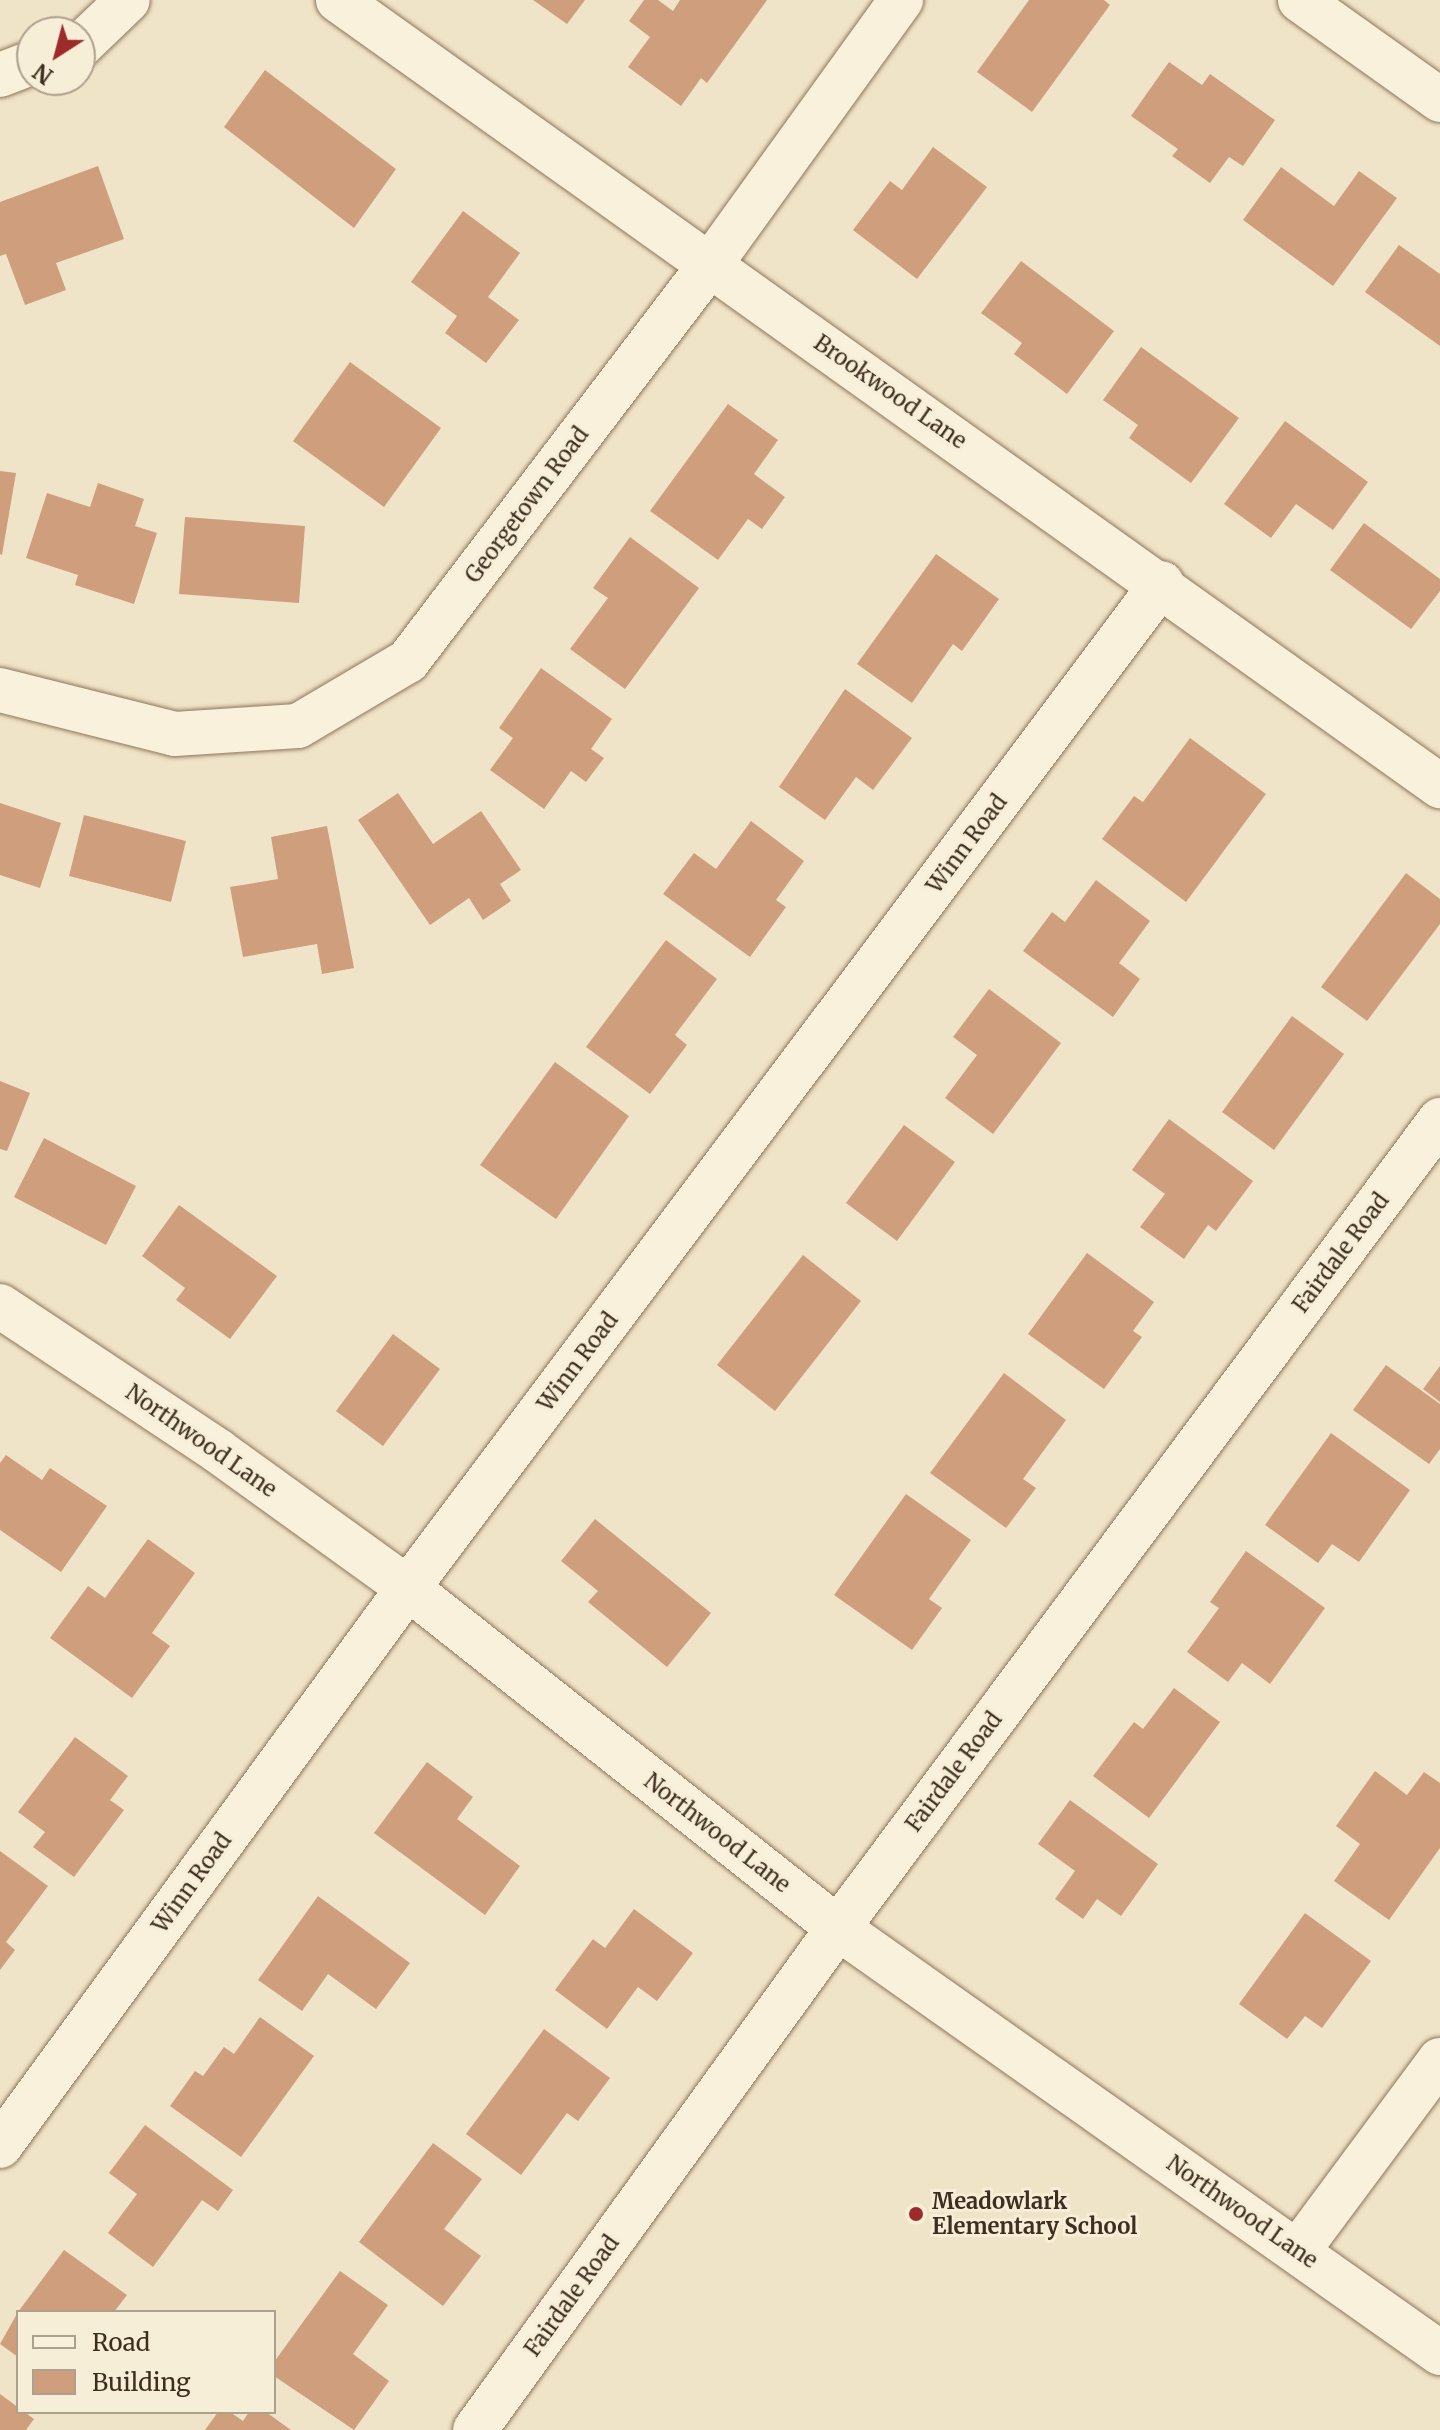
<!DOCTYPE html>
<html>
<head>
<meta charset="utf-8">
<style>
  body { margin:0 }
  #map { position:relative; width:1440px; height:2430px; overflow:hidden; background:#f0e4c8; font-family:Merriweather,serif }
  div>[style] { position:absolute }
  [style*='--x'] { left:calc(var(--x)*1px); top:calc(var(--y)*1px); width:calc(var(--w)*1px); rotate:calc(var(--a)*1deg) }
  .building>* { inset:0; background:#cf9f7d }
  .roads { filter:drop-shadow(0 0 2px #8d765c) drop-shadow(0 0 2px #8d765c) }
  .minor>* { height:44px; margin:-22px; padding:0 22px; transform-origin:22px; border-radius:22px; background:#faf1dc }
  .dots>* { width:22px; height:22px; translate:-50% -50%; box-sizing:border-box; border:4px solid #f7eed8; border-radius:50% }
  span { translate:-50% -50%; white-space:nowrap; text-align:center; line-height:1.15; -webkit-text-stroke:6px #f7eed8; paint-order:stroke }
  .street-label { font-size:22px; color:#3d2e20 }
  .poi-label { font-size:22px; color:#3d2e20; font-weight:700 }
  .left { translate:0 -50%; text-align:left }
  .legend { position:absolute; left:16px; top:2310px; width:260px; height:104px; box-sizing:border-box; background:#f7eed8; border:2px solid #ada18e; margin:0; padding:10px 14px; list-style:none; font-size:24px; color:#3d2e20 }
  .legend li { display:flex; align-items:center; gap:16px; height:40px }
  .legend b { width:40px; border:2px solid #ada18e }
  .north { position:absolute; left:16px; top:16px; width:80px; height:80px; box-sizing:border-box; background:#f7eed8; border:2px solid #ada18e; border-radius:50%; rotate:216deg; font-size:22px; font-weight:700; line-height:32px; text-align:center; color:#3d2e20 }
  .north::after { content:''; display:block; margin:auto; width:28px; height:36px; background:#9e2a2b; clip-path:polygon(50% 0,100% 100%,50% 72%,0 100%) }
</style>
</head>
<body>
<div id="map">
  <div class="building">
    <div style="clip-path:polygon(533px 0,585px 0,567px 24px)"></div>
    <div style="clip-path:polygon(644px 0,658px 0,673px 11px,680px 0,767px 0,707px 83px,701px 78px,681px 106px,628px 67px,650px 37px,629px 21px)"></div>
    <div style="clip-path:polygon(1029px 0,1104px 0,1110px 5px,1032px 112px,977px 72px)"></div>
    <div style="clip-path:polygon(1169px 62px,1202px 85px,1210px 74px,1275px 120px,1243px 166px,1229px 157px,1210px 183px,1172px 156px,1178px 149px,1131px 116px)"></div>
    <div style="clip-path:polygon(265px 70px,396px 169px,354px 228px,224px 127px)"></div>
    <div style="clip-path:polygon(933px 147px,987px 187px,917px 279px,853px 230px,890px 181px,902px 190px)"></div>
    <div style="clip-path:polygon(98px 166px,124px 239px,56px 263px,66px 290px,25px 305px,6px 254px,0 256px,0 202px)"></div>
    <div style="clip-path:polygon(1281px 167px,1334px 206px,1359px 171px,1397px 198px,1333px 286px,1243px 220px)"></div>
    <div style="clip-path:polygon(463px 211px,520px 253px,488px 297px,519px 320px,486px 363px,445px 333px,457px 316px,411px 282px)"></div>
    <div style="clip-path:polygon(1399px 245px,1440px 274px,1440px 346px,1365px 292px)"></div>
    <div style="clip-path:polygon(1021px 261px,1114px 331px,1067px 394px,1014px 354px,1022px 343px,981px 313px)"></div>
    <div style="clip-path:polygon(1141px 347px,1239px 418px,1191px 483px,1129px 438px,1138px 425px,1103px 400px)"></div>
    <div style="clip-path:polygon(350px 362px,441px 428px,384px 507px,293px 441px)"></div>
    <div style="clip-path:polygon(728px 404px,778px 440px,754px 474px,785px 497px,762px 529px,748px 519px,718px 560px,650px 511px)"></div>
    <div style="clip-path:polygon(1285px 421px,1368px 482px,1333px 530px,1296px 504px,1271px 538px,1224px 504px)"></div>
    <div style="clip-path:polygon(0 471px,16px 473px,2px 555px,0 554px)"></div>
    <div style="clip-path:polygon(98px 483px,144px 499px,135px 526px,157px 533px,134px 604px,75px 585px,78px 575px,26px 558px,47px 493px,90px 507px)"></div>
    <div style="clip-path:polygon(185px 517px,305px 526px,299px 603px,179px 594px)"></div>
    <div style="clip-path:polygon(1364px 523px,1440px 579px,1440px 591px,1411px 629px,1330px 570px)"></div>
    <div style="clip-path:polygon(630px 537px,699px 588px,625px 689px,570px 649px,608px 598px,593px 588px)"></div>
    <div style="clip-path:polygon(936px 554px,999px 599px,962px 651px,953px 644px,912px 703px,857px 664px)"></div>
    <div style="clip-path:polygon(541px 668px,612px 719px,591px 749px,604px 758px,586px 782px,571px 771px,544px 809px,490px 770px,513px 738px,499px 728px)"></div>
    <div style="clip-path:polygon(845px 689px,912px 738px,873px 790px,856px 777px,825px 820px,779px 787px)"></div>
    <div style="clip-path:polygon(1190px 738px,1266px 794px,1186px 902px,1102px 839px,1134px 796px,1143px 802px)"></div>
    <div style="clip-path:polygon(398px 793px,433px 844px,481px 811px,521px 870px,500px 884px,511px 901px,483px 920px,469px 898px,430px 925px,358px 820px)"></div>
    <div style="clip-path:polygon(0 803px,61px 823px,40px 888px,0 875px)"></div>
    <div style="clip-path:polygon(84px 815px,186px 841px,171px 902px,69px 876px)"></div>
    <div style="clip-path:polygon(751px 821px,804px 861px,776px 900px,786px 907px,750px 957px,663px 894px,694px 853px,716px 869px)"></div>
    <div style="clip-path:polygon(327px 826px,354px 968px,322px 974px,317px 944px,243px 957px,230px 887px,278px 879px,271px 837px)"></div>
    <div style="clip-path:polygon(1406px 873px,1440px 899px,1440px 924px,1367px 1021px,1321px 987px)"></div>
    <div style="clip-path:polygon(1096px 880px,1150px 921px,1119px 963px,1140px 979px,1113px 1017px,1023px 951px,1052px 912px,1065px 922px)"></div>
    <div style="clip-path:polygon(666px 940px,717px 979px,675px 1035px,687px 1045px,650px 1094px,586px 1047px)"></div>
    <div style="clip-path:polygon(989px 989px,1061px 1043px,993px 1134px,945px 1098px,977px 1055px,953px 1037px)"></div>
    <div style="clip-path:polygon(1292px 1016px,1344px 1054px,1274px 1150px,1222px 1112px)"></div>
    <div style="clip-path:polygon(555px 1062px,629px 1116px,556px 1219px,480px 1165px)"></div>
    <div style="clip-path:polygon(0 1081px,30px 1093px,7px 1151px,0 1149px)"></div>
    <div style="clip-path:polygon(1169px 1119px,1253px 1181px,1216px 1231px,1208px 1225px,1184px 1259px,1140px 1227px,1165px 1194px,1132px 1170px)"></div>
    <div style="clip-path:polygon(904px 1125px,955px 1162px,897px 1241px,846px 1203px)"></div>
    <div style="clip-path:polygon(44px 1138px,136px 1186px,106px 1245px,14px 1197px)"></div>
    <div style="clip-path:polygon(179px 1205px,277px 1276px,230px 1339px,176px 1300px,185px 1288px,142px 1256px)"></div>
    <div style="clip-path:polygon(1087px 1253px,1154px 1302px,1133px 1331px,1142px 1337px,1104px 1389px,1028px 1334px)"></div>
    <div style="clip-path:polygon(803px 1255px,861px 1301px,775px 1411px,717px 1365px)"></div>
    <div style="clip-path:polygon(393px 1334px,440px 1369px,383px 1446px,336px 1411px)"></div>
    <div style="clip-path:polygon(1386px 1365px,1440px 1404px,1440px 1449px,1429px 1464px,1353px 1410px)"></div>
    <div style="clip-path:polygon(1440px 1366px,1440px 1402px,1423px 1389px)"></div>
    <div style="clip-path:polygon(1004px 1373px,1066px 1420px,1023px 1479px,1036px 1488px,1006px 1528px,930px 1473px)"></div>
    <div style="clip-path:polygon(1331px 1433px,1410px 1490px,1359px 1562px,1332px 1544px,1318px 1563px,1265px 1525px)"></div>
    <div style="clip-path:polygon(6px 1455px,42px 1480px,50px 1468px,107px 1506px,61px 1572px,0 1530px,0 1463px)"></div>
    <div style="clip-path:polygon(906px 1494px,971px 1540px,929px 1599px,942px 1608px,912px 1650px,834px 1595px)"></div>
    <div style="clip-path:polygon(595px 1519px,711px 1613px,667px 1667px,588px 1602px,598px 1591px,561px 1561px)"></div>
    <div style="clip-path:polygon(148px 1539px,195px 1573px,152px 1633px,170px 1646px,132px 1698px,50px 1638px,88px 1586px,105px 1598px)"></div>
    <div style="clip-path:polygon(1246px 1551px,1325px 1608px,1270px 1684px,1242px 1663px,1228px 1682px,1187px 1652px,1219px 1608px,1210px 1602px)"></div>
    <div style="clip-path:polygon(1174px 1688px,1220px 1722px,1149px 1818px,1093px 1776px,1134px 1722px,1143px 1729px)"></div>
    <div style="clip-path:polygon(75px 1737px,128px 1776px,110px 1800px,124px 1810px,74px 1877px,33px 1847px,45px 1832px,18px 1812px)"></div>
    <div style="clip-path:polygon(427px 1762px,473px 1797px,457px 1819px,520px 1866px,485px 1915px,374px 1833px)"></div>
    <div style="clip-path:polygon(1375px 1771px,1407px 1795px,1424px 1772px,1440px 1783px,1440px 1848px,1389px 1920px,1334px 1881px,1360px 1844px,1336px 1826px)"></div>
    <div style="clip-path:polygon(1070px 1800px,1158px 1864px,1121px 1916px,1097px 1899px,1083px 1919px,1055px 1899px,1075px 1871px,1038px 1844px)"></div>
    <div style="clip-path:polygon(0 1851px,48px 1886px,6px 1942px,15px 1950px,0 1970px)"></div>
    <div style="clip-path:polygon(318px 1896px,410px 1963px,376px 2009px,328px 1974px,302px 2011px,258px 1980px)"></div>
    <div style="clip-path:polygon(634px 1909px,693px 1953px,657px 2001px,638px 1987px,607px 2029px,555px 1990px,593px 1939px,605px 1948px)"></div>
    <div style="clip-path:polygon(1305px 1913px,1371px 1961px,1322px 2028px,1305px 2016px,1287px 2039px,1239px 2004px)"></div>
    <div style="clip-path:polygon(260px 2017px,314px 2056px,241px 2157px,170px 2106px,195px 2071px,203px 2076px,224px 2047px,234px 2054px)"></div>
    <div style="clip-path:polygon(544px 2029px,610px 2078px,578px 2121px,567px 2113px,521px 2175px,466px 2134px)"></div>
    <div style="clip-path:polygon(145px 2125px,233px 2190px,218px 2211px,202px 2200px,153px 2267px,108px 2233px,137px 2194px,109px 2173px)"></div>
    <div style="clip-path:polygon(433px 2143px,482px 2179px,444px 2229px,481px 2256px,443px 2306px,359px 2242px)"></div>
    <div style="clip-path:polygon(64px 2250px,127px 2295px,114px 2312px,18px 2312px)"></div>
    <div style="clip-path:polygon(340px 2271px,388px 2305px,353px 2354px,389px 2381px,354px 2430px,274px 2376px,274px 2362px)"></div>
    <div style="clip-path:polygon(18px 2312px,18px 2357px,0 2344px)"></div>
    <div style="clip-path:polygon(0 2394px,34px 2419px,26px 2430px,0 2430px)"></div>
    <div style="clip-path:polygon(218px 2412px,230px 2412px,243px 2421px,249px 2412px,266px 2412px,291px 2430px,205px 2430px)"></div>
  </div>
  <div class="roads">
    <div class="minor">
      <div style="--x:338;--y:0;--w:1354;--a:35.5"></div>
      <div style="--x:1300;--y:0;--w:172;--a:35.5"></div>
      <div style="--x:80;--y:46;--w:66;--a:-43.8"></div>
      <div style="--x:0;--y:75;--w:34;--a:-21"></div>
      <div style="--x:0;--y:690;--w:180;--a:14.1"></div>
      <div style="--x:175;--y:734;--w:123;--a:-3.7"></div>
      <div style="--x:298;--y:726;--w:128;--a:-30.6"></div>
      <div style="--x:408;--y:661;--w:498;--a:-52.7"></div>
      <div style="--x:710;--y:265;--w:327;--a:-54.2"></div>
      <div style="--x:0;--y:1306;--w:262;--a:33.6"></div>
      <div style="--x:218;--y:1451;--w:234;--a:35.8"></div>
      <div style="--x:408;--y:1588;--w:548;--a:38.33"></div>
      <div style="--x:838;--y:1928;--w:737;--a:35.22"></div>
      <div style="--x:0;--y:2146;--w:691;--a:-53.83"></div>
      <div style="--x:408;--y:1588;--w:1256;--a:-53.12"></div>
      <div style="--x:1298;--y:2251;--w:238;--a:-53.4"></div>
      <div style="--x:475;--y:2430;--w:619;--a:-54.13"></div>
      <div style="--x:838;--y:1928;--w:1008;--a:-53.31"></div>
    </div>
  </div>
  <div class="dots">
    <div style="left:916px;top:2214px;background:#9e2a2b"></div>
  </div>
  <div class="street-label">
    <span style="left:890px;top:392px;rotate:35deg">Brookwood Lane</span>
    <span style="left:527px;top:505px;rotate:-53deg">Georgetown Road</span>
    <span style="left:967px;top:844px;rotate:-53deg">Winn Road</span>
    <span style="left:1341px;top:1253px;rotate:-53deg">Fairdale Road</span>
    <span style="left:578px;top:1362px;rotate:-53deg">Winn Road</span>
    <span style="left:201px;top:1441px;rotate:35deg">Northwood Lane</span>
    <span style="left:954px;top:1772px;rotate:-53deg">Fairdale Road</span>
    <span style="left:717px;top:1833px;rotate:38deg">Northwood Lane</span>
    <span style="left:192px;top:1883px;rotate:-54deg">Winn Road</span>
    <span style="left:1242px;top:2212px;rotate:35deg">Northwood Lane</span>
    <span style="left:572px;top:2296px;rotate:-54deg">Fairdale Road</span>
  </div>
  <div class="poi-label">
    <span class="left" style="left:932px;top:2214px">Meadowlark<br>Elementary School</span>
  </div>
  <ul class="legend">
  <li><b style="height:10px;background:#faf1dc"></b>Road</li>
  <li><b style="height:22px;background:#cf9f7d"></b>Building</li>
  </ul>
  <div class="north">N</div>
</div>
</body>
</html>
